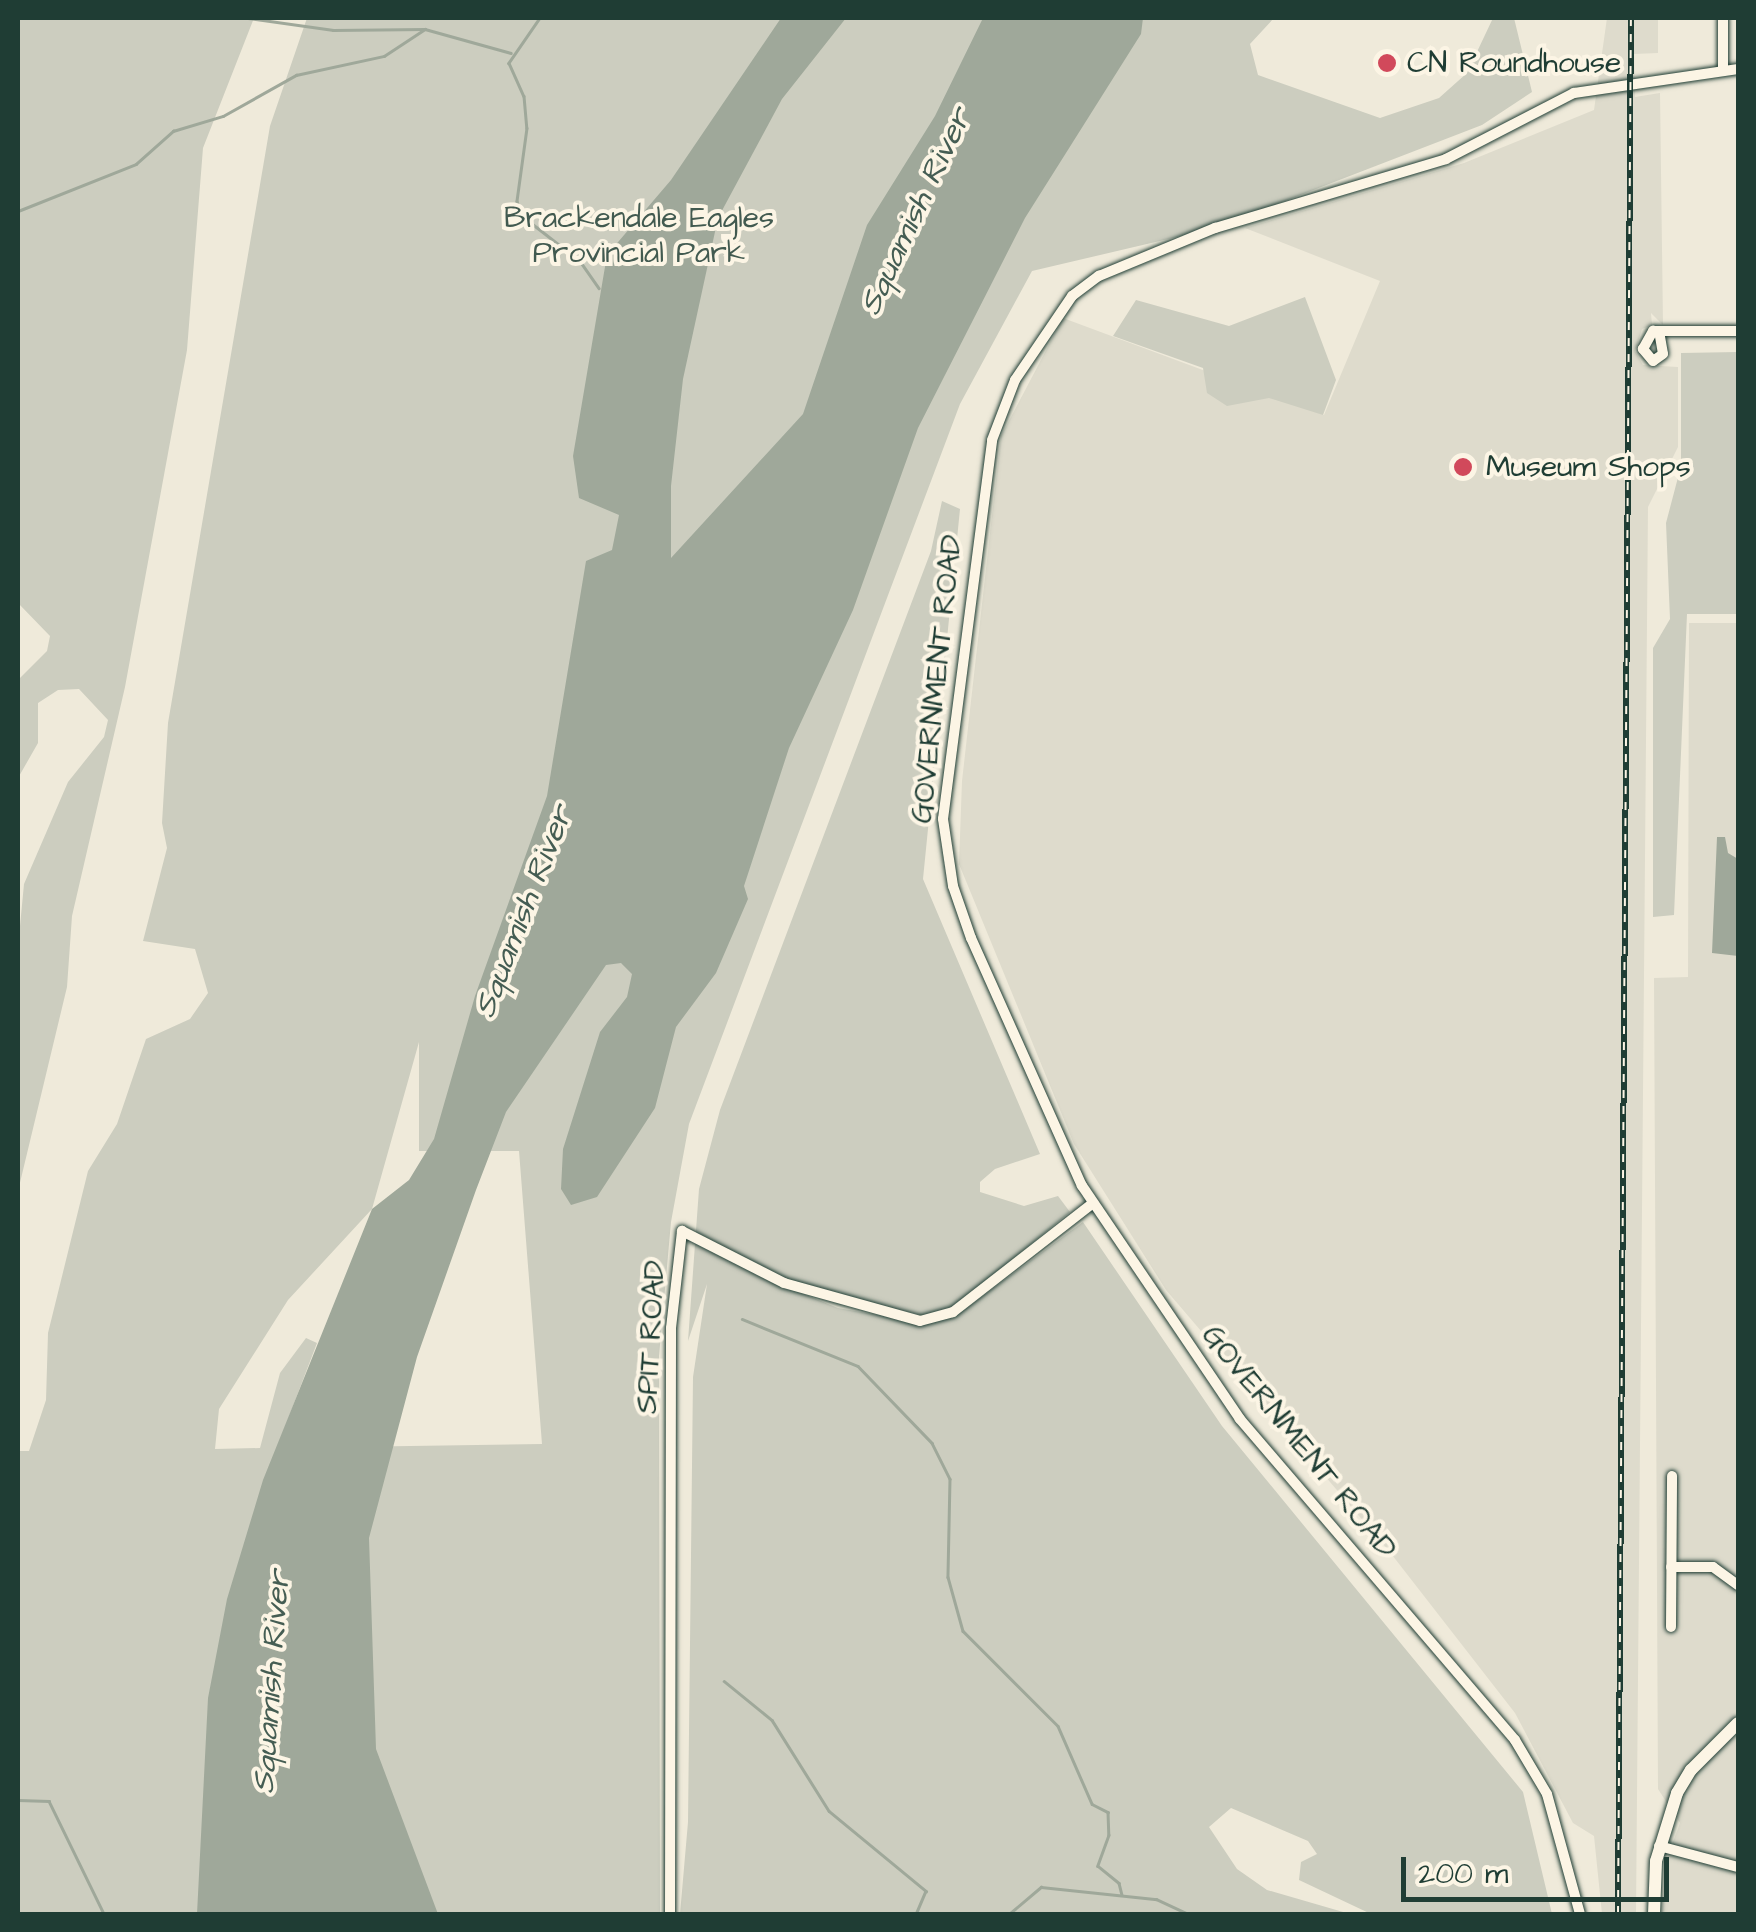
<!DOCTYPE html>
<html>
<head>
<meta charset="utf-8">
<style>
  body { margin:0 }
  #map { position:relative; width:1756px; height:1932px; overflow:hidden; background:#efeada; font-family:"Architects Daughter",sans-serif }
  div>[style] { position:absolute }
  [style*='--x'] { left:calc(var(--x)*1px); top:calc(var(--y)*1px); width:calc(var(--w)*1px); rotate:calc(var(--a)*1deg) }
  .built>* { inset:0; background:#dedbcc }
  .green>* { inset:0; background:#cccdbf }
  .water>* { inset:0; background:#9fa89a }
  .stream>* { height:2.5px; margin:-1.25px; padding:0 1.25px; transform-origin:1.25px; border-radius:1.25px; background:#9fa89a }
  .roads { filter:drop-shadow(0 0 2px #1f3d34) drop-shadow(0 0 2px #1f3d34) }
  .minor>* { height:10px; margin:-5px; padding:0 5px; transform-origin:5px; border-radius:5px; background:#fcf5e5 }
  .tertiary>* { height:12px; margin:-6px; padding:0 6px; transform-origin:6px; border-radius:6px; background:#fcf5e5 }
  .rail>* { height:6px; margin-top:-3px; transform-origin:0; background:repeating-linear-gradient(90deg,#fcf5e5 0 8px,#1f3d34 0 16px); box-sizing:border-box; border-block:2px solid #1f3d34 }
  .dots>* { width:28px; height:28px; translate:-50% -50%; box-sizing:border-box; border:5px solid #fcf5e5; border-radius:50% }
  span { translate:-50% -50%; white-space:nowrap; text-align:center; line-height:1.15; -webkit-text-stroke:8px #fcf5e5; paint-order:stroke }
  .poi-label { font-size:30px; color:#1f3d34 }
  .left { translate:0 -50%; text-align:left }
  .park-label { font-size:30px; color:#425a50 }
  .street-label { font-size:30px; color:#1f3d34 }
  .water-label { font-size:32px; color:#455d53; font-style:italic }
  .frame { position:absolute; inset:0; border:20px solid #1f3d34; pointer-events:none }
  .scale { position:absolute; left:1401px; top:1857px; width:268px; height:45px; box-sizing:border-box; border:5px solid #1f3d34; border-top:0; padding-left:12px; font-size:30px; line-height:35px; white-space:nowrap; color:#1f3d34; -webkit-text-stroke:8px #fcf5e5; paint-order:stroke }
</style>
</head>
<body>
<div id="map">
  <div class="built">
    <div style="clip-path:polygon(1607px 18px,1658px 18px,1658px 53px,1634px 54px,1635px 97px,1660px 93px,1663px 325px,1651px 313px,1652px 325px,1642px 329px,1635px 351px,1643px 365px,1678px 367px,1678px 447px,1648px 507px,1636px 1914px,1602px 1914px,1594px 1836px,1573px 1823px,1515px 1713px,1389px 1551px,1166px 1290px,1074px 1144px,959px 864px,962px 781px,1001px 436px,1063px 318px,1324px 415px,1380px 281px,1245px 228px,1464px 163px,1594px 110px)"></div>
    <div style="clip-path:polygon(1689px 623px,1738px 623px,1738px 1914px,1662px 1914px,1665px 1864px,1680px 1823px,1658px 1789px,1654px 978px,1688px 977px)"></div>
  </div>
  <div class="green">
    <div style="clip-path:polygon(18px 18px,254px 18px,203px 148px,187px 350px,125px 687px,72px 916px,67px 987px,18px 1191px,18px 947px,24px 884px,68px 782px,104px 737px,108px 720px,79px 689px,58px 690px,38px 703px,38px 743px,18px 778px,18px 680px,47px 651px,50px 636px,18px 603px)"></div>
    <div style="clip-path:polygon(evenodd,307px 18px,1274px 18px,1250px 44px,1258px 75px,1380px 118px,1439px 98px,1467px 73px,1493px 18px,1514px 18px,1532px 92px,1482px 125px,1215px 228px,1032px 271px,960px 404px,689px 1124px,671px 1222px,659px 1356px,660px 1914px,18px 1914px,18px 1451px,29px 1451px,46px 1400px,48px 1333px,88px 1171px,117px 1124px,146px 1039px,190px 1019px,208px 993px,195px 949px,143px 941px,167px 848px,162px 823px,168px 723px,270px 126px,307px 18px,419px 1042px,419px 1151px,519px 1151px,542px 1444px,277px 1448px,317px 1343px,306px 1338px,280px 1373px,260px 1448px,215px 1449px,219px 1409px,288px 1300px,372px 1209px,419px 1042px)"></div>
    <div style="clip-path:polygon(1305px 297px,1336px 380px,1323px 415px,1269px 398px,1227px 406px,1207px 393px,1203px 368px,1113px 336px,1136px 300px,1229px 326px)"></div>
    <div style="clip-path:polygon(1738px 352px,1738px 614px,1687px 614px,1674px 915px,1653px 917px,1653px 648px,1670px 619px,1666px 523px,1681px 466px,1681px 353px)"></div>
    <div style="clip-path:polygon(942px 501px,960px 509px,923px 879px,1040px 1154px,995px 1169px,980px 1182px,980px 1192px,1024px 1206px,1058px 1196px,1070px 1212px,958px 1304px,925px 1316px,754px 1274px,838px 1308px,929px 1324px,964px 1310px,1083px 1222px,1222px 1426px,1523px 1792px,1552px 1914px,1371px 1914px,1299px 1880px,1301px 1862px,1317px 1854px,1308px 1841px,1231px 1808px,1209px 1827px,1237px 1869px,1267px 1890px,1350px 1914px,680px 1914px,688px 1822px,693px 1377px,707px 1284px,688px 1341px,699px 1189px,720px 1110px,931px 551px)"></div>
  </div>
  <div class="water">
    <div style="clip-path:polygon(781px 18px,846px 18px,782px 99px,718px 218px,683px 379px,671px 486px,671px 558px,803px 414px,867px 225px,935px 116px,983px 18px,1143px 18px,1141px 34px,1025px 218px,918px 428px,853px 610px,789px 748px,744px 886px,748px 899px,716px 973px,676px 1027px,655px 1108px,597px 1197px,571px 1205px,561px 1189px,563px 1149px,600px 1032px,627px 997px,632px 974px,621px 963px,606px 965px,506px 1112px,476px 1190px,417px 1357px,369px 1538px,376px 1749px,438px 1914px,197px 1914px,208px 1698px,227px 1599px,263px 1480px,372px 1209px,409px 1180px,434px 1139px,475px 996px,547px 796px,586px 561px,612px 550px,619px 515px,579px 498px,573px 456px,607px 255px,671px 180px)"></div>
    <div style="clip-path:polygon(1717px 837px,1725px 837px,1728px 853px,1738px 859px,1738px 956px,1712px 953px)"></div>
  </div>
  <div class="stream">
    <div style="--x:248;--y:18;--w:86;--a:8"></div>
    <div style="--x:333;--y:30;--w:92;--a:-0.6"></div>
    <div style="--x:425;--y:29;--w:89;--a:15.6"></div>
    <div style="--x:540;--y:18;--w:55;--a:124.6"></div>
    <div style="--x:509;--y:63;--w:36;--a:66"></div>
    <div style="--x:524;--y:96;--w:32;--a:85"></div>
    <div style="--x:527;--y:128;--w:74;--a:97.8"></div>
    <div style="--x:517;--y:201;--w:15;--a:74"></div>
    <div style="--x:521;--y:215;--w:75;--a:37.9"></div>
    <div style="--x:580;--y:261;--w:33;--a:55"></div>
    <div style="--x:18;--y:211;--w:127;--a:-21.7"></div>
    <div style="--x:136;--y:164;--w:50;--a:-41.7"></div>
    <div style="--x:173;--y:131;--w:52;--a:-16.7"></div>
    <div style="--x:223;--y:116;--w:84;--a:-29.3"></div>
    <div style="--x:296;--y:75;--w:90;--a:-12.2"></div>
    <div style="--x:384;--y:56;--w:49;--a:-33.4"></div>
    <div style="--x:742;--y:1319;--w:125;--a:22.1"></div>
    <div style="--x:858;--y:1366;--w:107;--a:46.1"></div>
    <div style="--x:932;--y:1443;--w:40;--a:63.4"></div>
    <div style="--x:950;--y:1479;--w:98;--a:91.2"></div>
    <div style="--x:948;--y:1577;--w:56;--a:74.5"></div>
    <div style="--x:963;--y:1631;--w:134;--a:45"></div>
    <div style="--x:1058;--y:1726;--w:85;--a:66.4"></div>
    <div style="--x:1092;--y:1804;--w:18;--a:27"></div>
    <div style="--x:1108;--y:1812;--w:23;--a:88"></div>
    <div style="--x:1109;--y:1835;--w:33;--a:110"></div>
    <div style="--x:1098;--y:1866;--w:27;--a:39"></div>
    <div style="--x:1119;--y:1883;--w:12;--a:76"></div>
    <div style="--x:724;--y:1681;--w:62;--a:39.1"></div>
    <div style="--x:772;--y:1720;--w:107;--a:57.9"></div>
    <div style="--x:829;--y:1811;--w:126;--a:39.5"></div>
    <div style="--x:926;--y:1891;--w:25;--a:113"></div>
    <div style="--x:18;--y:1800;--w:31;--a:2"></div>
    <div style="--x:49;--y:1801;--w:126;--a:64"></div>
    <div style="--x:1009;--y:1914;--w:42;--a:-40.2"></div>
    <div style="--x:1041;--y:1887;--w:116;--a:6"></div>
    <div style="--x:1156;--y:1899;--w:35;--a:25"></div>
  </div>
  <div class="roads">
    <div class="minor">
      <div style="--x:1723;--y:18;--w:53;--a:90"></div>
      <div style="--x:1659;--y:331;--w:23;--a:80"></div>
      <div style="--x:1663;--y:354;--w:12;--a:145"></div>
      <div style="--x:1653;--y:361;--w:16;--a:-130"></div>
      <div style="--x:1643;--y:349;--w:21;--a:-61"></div>
      <div style="--x:1653;--y:331;--w:85;--a:0"></div>
      <div style="--x:1671;--y:1567;--w:42;--a:0"></div>
      <div style="--x:1713;--y:1567;--w:31;--a:36"></div>
      <div style="--x:1671;--y:1627;--w:151;--a:-89.6"></div>
      <div style="--x:1659;--y:1846;--w:82;--a:14.9"></div>
      <div style="--x:670;--y:1914;--w:586;--a:-89.9"></div>
      <div style="--x:671;--y:1328;--w:98;--a:-83.5"></div>
      <div style="--x:682;--y:1231;--w:114;--a:27"></div>
      <div style="--x:784;--y:1283;--w:141;--a:15.6"></div>
      <div style="--x:920;--y:1321;--w:34;--a:-15"></div>
      <div style="--x:953;--y:1312;--w:177;--a:-37.9"></div>
      <div style="--x:1580;--y:1914;--w:124;--a:-105.4"></div>
      <div style="--x:1547;--y:1794;--w:63;--a:-120.7"></div>
      <div style="--x:1515;--y:1740;--w:423;--a:-130.6"></div>
      <div style="--x:1240;--y:1419;--w:282;--a:-124.1"></div>
      <div style="--x:1082;--y:1186;--w:272;--a:-114.1"></div>
      <div style="--x:971;--y:938;--w:55;--a:-109.1"></div>
      <div style="--x:953;--y:886;--w:68;--a:-98.5"></div>
      <div style="--x:943;--y:819;--w:382;--a:-82.6"></div>
      <div style="--x:992;--y:440;--w:64;--a:-69"></div>
      <div style="--x:1015;--y:380;--w:102;--a:-55.8"></div>
      <div style="--x:1072;--y:296;--w:34;--a:-37"></div>
      <div style="--x:1099;--y:276;--w:126;--a:-22.5"></div>
      <div style="--x:1215;--y:228;--w:241;--a:-16.6"></div>
      <div style="--x:1446;--y:159;--w:144;--a:-27.3"></div>
      <div style="--x:1574;--y:93;--w:166;--a:-8.3"></div>
    </div>
    <div class="tertiary">
      <div style="--x:1654;--y:1914;--w:53;--a:-87.8"></div>
      <div style="--x:1656;--y:1861;--w:71;--a:-72.8"></div>
      <div style="--x:1677;--y:1793;--w:27;--a:-59"></div>
      <div style="--x:1691;--y:1770;--w:66;--a:-45"></div>
    </div>
  </div>
  <div class="rail">
    <div style="--x:1618;--y:1914;--w:1896;--a:-89.61"></div>
  </div>
  <div class="dots">
    <div style="left:1387px;top:63px;background:#d1495b"></div>
    <div style="left:1463px;top:467px;background:#d1495b"></div>
  </div>
  <div class="poi-label">
    <span class="left" style="left:1407px;top:63px">CN Roundhouse</span>
    <span class="left" style="left:1486px;top:467px">Museum Shops</span>
  </div>
  <div class="park-label">
    <span style="left:639px;top:235px">Brackendale Eagles<br>Provincial Park</span>
  </div>
  <div class="street-label">
    <span style="left:937px;top:679px;rotate:-84deg">GOVERNMENT ROAD</span>
    <span style="left:651px;top:1337px;rotate:-87deg">SPIT ROAD</span>
    <span style="left:1299px;top:1442px;rotate:51deg">GOVERNMENT ROAD</span>
  </div>
  <div class="water-label">
    <span style="left:916px;top:212px;rotate:-65deg">Squamish River</span>
    <span style="left:524px;top:912px;rotate:-69deg">Squamish River</span>
    <span style="left:272px;top:1682px;rotate:-86deg">Squamish River</span>
  </div>
  <div class="frame"></div>
  <div class="scale">200 m</div>
</div>
</body>
</html>
